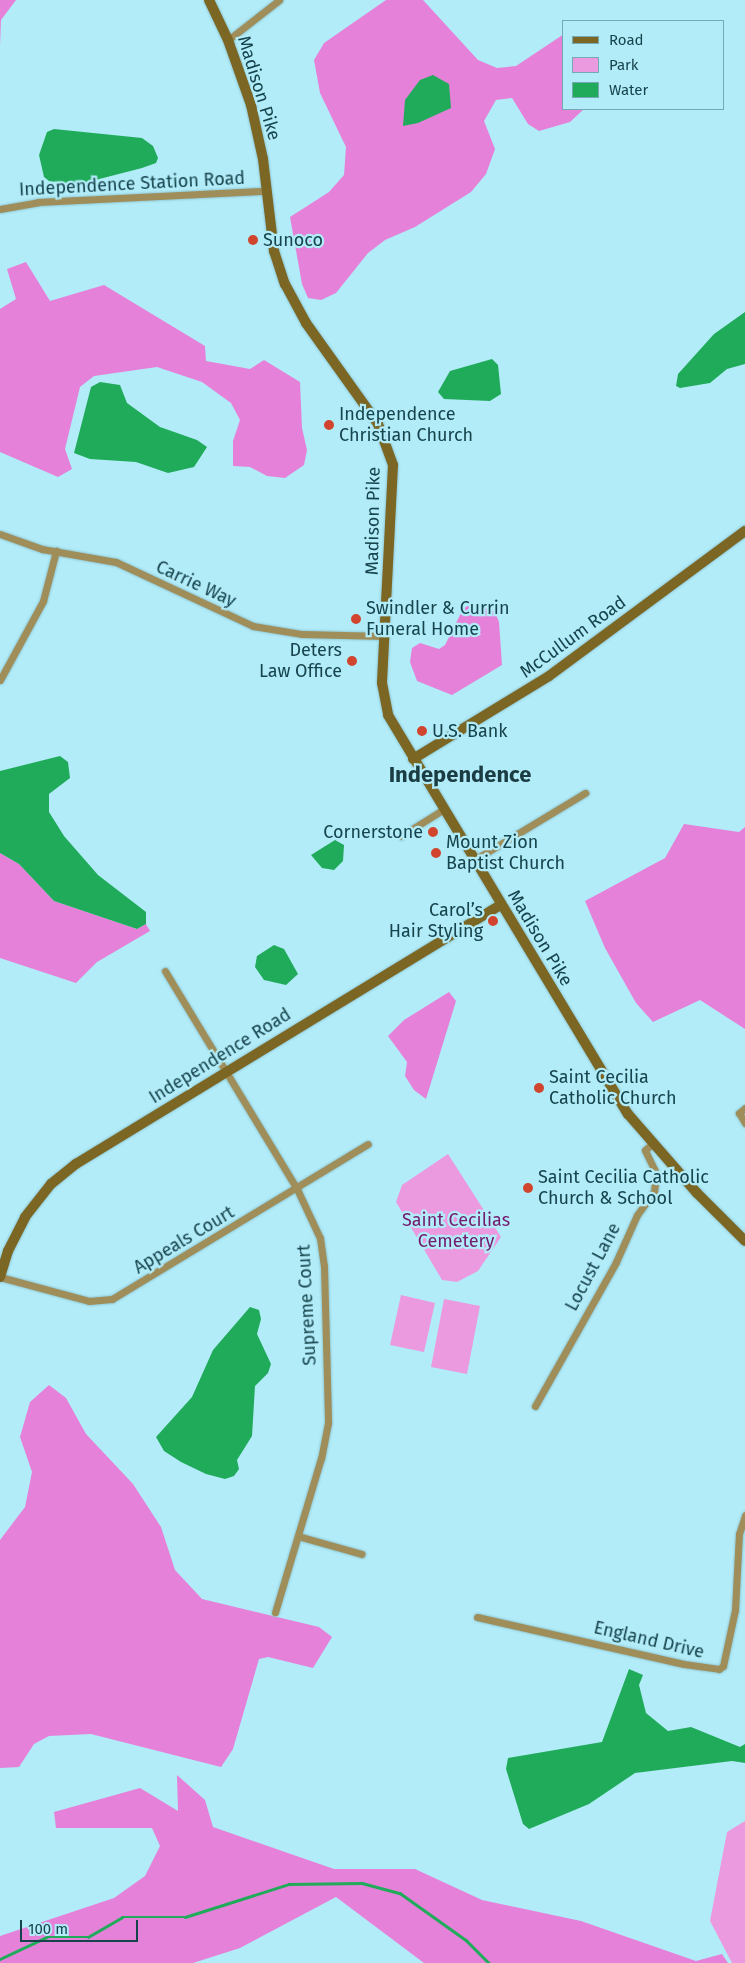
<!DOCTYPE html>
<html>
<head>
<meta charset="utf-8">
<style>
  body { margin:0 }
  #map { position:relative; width:745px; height:1963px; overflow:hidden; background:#b2ecf8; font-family:"Fira Sans",sans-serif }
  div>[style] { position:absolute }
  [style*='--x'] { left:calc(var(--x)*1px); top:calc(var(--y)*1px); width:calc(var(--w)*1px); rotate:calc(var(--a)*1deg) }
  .green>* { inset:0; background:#eb9ae0 }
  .forest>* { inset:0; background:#e581d9 }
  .water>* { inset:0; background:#20ab5a }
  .stream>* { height:2.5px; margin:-1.25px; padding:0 1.25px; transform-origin:1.25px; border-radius:1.25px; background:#20ab5a }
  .roads { filter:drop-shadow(0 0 1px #90c7d2) drop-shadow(0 0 1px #90c7d2) }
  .street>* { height:7px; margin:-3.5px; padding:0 3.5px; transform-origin:3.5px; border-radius:3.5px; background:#a08e5a }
  .secondary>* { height:10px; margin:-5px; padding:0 5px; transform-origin:5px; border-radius:5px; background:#7b6623 }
  .dots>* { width:14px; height:14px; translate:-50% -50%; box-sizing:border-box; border:2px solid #b2ecf8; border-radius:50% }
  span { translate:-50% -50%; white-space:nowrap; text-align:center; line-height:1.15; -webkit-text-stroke:4.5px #b2ecf8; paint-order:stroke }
  .street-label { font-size:18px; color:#16444c }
  .poi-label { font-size:18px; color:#16444c }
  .left { translate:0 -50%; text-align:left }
  .right { translate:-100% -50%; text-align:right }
  .park-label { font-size:18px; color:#731a6c }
  .district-label { font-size:22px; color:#1b3c43; font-weight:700 }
  .legend { position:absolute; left:562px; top:20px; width:162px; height:90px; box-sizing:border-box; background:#b2ecf8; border:1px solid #74a9b3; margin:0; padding:6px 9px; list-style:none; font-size:15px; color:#16444c }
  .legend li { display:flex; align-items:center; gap:10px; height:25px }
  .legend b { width:25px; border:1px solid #74a9b3 }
  .scale { position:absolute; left:20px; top:1920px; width:118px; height:22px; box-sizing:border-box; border:2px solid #16444c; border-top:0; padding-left:6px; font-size:15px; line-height:18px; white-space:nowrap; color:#16444c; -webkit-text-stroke:4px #b2ecf8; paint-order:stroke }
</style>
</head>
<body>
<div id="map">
  <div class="green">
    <div style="clip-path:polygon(448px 1154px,501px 1237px,478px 1271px,457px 1282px,442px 1280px,396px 1202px,402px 1185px)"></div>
    <div style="clip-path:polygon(401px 1295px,435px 1303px,424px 1352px,390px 1345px)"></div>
    <div style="clip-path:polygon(444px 1299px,480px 1306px,467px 1374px,431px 1367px)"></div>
    <div style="clip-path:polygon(745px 1821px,745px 1963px,732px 1963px,710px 1921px,727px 1832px)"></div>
  </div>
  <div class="forest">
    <div style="clip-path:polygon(0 0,16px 0,1px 20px,0 46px)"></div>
    <div style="clip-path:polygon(386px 0,423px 0,478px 60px,497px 68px,516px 66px,564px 34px,564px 109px,584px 109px,570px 122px,539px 131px,528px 124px,512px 98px,496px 100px,484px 121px,495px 149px,486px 174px,471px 192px,415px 227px,385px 240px,368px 253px,336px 293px,321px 300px,308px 298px,302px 284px,290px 217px,329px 192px,344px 175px,346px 147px,320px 93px,314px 60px,324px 43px)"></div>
    <div style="clip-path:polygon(26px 262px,50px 301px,104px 285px,205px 346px,206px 361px,250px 369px,264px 360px,300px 382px,302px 428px,307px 450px,304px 465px,285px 478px,267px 476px,250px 467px,233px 466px,233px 441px,240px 420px,231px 403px,202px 382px,157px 367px,94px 376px,80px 387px,65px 449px,72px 469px,58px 477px,0 452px,0 309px,16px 299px,7px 269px)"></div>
    <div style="clip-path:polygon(472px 603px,495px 612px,499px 622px,502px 665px,452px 695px,417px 681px,410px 662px,412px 648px,420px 643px,439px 649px,445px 645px,463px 609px)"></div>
    <div style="clip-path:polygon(684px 824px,739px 832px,745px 827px,745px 1029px,700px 1000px,653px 1022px,636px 1003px,605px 948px,585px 901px,665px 858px)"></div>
    <div style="clip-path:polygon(0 853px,19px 864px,54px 901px,137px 929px,146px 924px,150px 931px,97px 962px,76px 983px,0 958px)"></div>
    <div style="clip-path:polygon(449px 992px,456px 1001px,426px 1099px,414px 1090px,405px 1076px,407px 1062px,388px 1036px,404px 1020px)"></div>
    <div style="clip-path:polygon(49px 1385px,66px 1398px,86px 1434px,133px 1484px,161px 1527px,175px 1570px,202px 1599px,319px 1627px,332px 1637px,313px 1668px,268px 1657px,259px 1659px,233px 1749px,221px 1767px,91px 1734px,49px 1736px,34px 1744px,19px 1767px,0 1768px,0 1540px,25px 1507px,32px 1472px,20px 1437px,30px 1402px)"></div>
    <div style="clip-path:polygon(177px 1775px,205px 1800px,213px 1827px,334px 1869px,415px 1869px,482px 1900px,581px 1921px,696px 1961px,722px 1954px,728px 1963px,424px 1963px,336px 1897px,240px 1948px,193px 1963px,0 1963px,0 1936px,114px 1898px,145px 1876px,160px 1846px,152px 1828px,56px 1828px,54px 1812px,140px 1788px,178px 1811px)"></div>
  </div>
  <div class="water">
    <div style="clip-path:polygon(433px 75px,449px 84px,451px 108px,418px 123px,403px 126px,405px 100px,420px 80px)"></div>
    <div style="clip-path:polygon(54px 129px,142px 138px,153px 146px,158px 158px,156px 163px,142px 168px,76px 185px,49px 181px,44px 177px,39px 155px,47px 132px)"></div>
    <div style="clip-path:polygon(745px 312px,745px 364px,727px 369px,710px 383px,680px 388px,676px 386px,678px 374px,714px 334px)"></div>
    <div style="clip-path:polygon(492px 359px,498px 365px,501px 394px,490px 401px,444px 399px,438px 392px,450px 371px)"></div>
    <div style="clip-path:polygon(100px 382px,120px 385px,127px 403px,160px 427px,197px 440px,207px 447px,194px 467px,168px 473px,136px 462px,90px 459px,74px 453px,91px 387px)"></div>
    <div style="clip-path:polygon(60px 756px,68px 762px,70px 778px,49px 794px,49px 812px,64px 836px,98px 875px,146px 912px,146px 924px,137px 929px,54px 901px,19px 864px,0 853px,0 771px)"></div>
    <div style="clip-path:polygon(335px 840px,344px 845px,343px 861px,334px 870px,322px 868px,311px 855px)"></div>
    <div style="clip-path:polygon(274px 945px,284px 949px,298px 974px,286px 985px,264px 980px,255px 967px,257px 956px)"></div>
    <div style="clip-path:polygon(250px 1307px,259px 1310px,261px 1319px,257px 1334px,271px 1364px,268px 1373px,255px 1386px,252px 1436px,237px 1460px,239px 1469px,234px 1476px,225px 1479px,206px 1474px,181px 1462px,164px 1451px,156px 1437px,192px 1397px,213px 1350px)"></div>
    <div style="clip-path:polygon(629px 1669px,643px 1675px,639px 1685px,646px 1713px,668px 1731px,691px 1727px,740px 1747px,745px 1744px,745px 1763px,732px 1761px,635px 1773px,589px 1804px,529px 1829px,523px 1824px,506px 1769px,508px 1758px,602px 1742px)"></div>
  </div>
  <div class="stream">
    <div style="--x:0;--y:1959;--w:52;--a:-25.1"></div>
    <div style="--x:47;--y:1937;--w:41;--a:0"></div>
    <div style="--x:88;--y:1937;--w:39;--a:-30"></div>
    <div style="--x:122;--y:1917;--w:63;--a:0"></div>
    <div style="--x:185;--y:1917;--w:109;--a:-17.6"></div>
    <div style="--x:289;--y:1884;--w:73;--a:-0.8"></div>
    <div style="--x:362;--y:1883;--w:39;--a:15"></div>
    <div style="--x:400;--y:1893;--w:81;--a:35.5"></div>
    <div style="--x:466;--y:1940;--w:33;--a:45"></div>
  </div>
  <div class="roads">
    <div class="street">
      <div style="--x:228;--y:40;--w:65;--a:-38.1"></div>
      <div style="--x:0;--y:209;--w:39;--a:-10"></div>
      <div style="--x:38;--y:202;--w:228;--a:-2.8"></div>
      <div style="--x:0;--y:534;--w:45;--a:19.7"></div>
      <div style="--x:42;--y:549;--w:75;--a:10"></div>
      <div style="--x:116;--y:562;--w:151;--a:25"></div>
      <div style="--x:253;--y:626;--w:50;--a:9.3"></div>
      <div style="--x:302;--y:634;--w:83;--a:1.4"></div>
      <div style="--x:0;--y:680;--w:90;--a:-61.4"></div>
      <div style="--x:43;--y:601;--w:52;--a:-75.4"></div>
      <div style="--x:401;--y:836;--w:51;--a:-32.1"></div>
      <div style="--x:474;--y:860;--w:130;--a:-31.1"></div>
      <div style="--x:165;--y:971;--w:255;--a:58.8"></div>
      <div style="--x:297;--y:1189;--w:54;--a:64.9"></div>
      <div style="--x:320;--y:1238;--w:28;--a:82"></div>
      <div style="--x:324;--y:1266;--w:157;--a:88.5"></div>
      <div style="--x:328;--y:1423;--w:36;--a:101"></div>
      <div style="--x:321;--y:1458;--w:161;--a:106.6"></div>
      <div style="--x:745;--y:1108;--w:8;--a:140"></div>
      <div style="--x:739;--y:1113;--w:12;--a:59"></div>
      <div style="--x:0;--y:1277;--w:92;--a:15.1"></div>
      <div style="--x:89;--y:1301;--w:23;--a:-5"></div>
      <div style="--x:112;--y:1299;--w:299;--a:-31.2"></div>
      <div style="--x:535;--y:1406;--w:165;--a:-60.6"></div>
      <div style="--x:616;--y:1262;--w:51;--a:-65.9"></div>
      <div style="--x:637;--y:1215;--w:29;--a:-54"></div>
      <div style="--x:654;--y:1192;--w:19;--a:-84"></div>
      <div style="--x:656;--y:1173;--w:25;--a:-116"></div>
      <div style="--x:645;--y:1150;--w:11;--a:-41"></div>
      <div style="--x:298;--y:1536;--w:66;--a:15.7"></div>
      <div style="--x:477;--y:1617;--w:212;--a:12.8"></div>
      <div style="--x:684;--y:1664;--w:35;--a:8"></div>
      <div style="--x:719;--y:1669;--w:5;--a:-37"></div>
      <div style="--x:723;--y:1666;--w:57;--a:-77.9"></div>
      <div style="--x:735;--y:1610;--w:76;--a:-87"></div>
      <div style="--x:739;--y:1534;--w:20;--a:-72"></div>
    </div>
    <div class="secondary">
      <div style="--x:209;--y:0;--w:44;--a:64.6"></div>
      <div style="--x:228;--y:40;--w:69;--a:70.5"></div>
      <div style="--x:251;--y:105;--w:55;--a:77.5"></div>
      <div style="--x:263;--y:159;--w:93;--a:83.2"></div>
      <div style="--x:274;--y:251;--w:35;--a:72"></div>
      <div style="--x:285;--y:284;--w:44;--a:61.7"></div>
      <div style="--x:306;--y:323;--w:124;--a:54.5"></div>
      <div style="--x:378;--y:424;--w:44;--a:69.9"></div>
      <div style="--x:393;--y:465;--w:218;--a:92.9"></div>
      <div style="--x:382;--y:683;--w:33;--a:79"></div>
      <div style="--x:388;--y:715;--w:466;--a:59"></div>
      <div style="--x:628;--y:1114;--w:105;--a:48.9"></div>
      <div style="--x:697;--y:1193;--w:68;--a:45"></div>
      <div style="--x:413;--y:759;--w:159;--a:-31.4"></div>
      <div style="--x:549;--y:676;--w:244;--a:-36.5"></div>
      <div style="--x:0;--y:1277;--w:27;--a:-73"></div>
      <div style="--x:8;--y:1251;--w:38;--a:-63"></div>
      <div style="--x:25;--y:1217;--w:42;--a:-51.8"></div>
      <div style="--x:51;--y:1184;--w:32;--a:-39"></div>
      <div style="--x:76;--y:1164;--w:498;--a:-31.4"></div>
    </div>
  </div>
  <div class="dots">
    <div style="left:253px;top:240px;background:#d1452f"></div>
    <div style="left:329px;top:425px;background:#d1452f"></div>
    <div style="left:356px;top:619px;background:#d1452f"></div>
    <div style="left:352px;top:661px;background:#d1452f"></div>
    <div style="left:422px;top:731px;background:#d1452f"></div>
    <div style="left:433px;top:832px;background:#d1452f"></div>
    <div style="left:436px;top:853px;background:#d1452f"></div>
    <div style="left:493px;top:921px;background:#d1452f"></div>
    <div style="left:539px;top:1088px;background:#d1452f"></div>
    <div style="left:528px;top:1188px;background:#d1452f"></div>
  </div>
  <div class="street-label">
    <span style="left:259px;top:88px;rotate:73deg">Madison Pike</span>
    <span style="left:132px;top:184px;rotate:-3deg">Independence Station Road</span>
    <span style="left:373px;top:521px;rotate:-89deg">Madison Pike</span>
    <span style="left:196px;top:584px;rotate:25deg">Carrie Way</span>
    <span style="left:573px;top:637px;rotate:-36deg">McCullum Road</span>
    <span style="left:540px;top:938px;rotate:59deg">Madison Pike</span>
    <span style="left:220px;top:1056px;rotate:-32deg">Independence Road</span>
    <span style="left:184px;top:1240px;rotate:-31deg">Appeals Court</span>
    <span style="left:593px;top:1267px;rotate:-62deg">Locust Lane</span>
    <span style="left:307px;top:1305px;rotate:-93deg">Supreme Court</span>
    <span style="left:649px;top:1640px;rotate:13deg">England Drive</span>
  </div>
  <div class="poi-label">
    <span class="left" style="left:263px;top:240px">Sunoco</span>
    <span class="left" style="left:339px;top:425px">Independence<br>Christian Church</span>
    <span class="left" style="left:366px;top:619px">Swindler &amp; Currin<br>Funeral Home</span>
    <span class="right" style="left:342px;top:661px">Deters<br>Law Office</span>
    <span class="left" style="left:432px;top:731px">U.S. Bank</span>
    <span class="right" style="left:423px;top:832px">Cornerstone</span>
    <span class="left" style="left:446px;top:853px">Mount Zion<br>Baptist Church</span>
    <span class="right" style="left:483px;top:921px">Carol’s<br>Hair Styling</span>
    <span class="left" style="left:549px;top:1088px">Saint Cecilia<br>Catholic Church</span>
    <span class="left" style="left:538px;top:1188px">Saint Cecilia Catholic<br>Church &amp; School</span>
  </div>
  <div class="park-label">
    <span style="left:456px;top:1231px">Saint Cecilias<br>Cemetery</span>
  </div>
  <div class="district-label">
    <span style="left:460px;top:775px">Independence</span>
  </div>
  <ul class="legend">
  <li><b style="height:6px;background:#7b6623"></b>Road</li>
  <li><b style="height:14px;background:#eb9ae0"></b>Park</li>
  <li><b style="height:14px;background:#20ab5a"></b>Water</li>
  </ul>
  <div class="scale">100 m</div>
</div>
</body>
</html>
